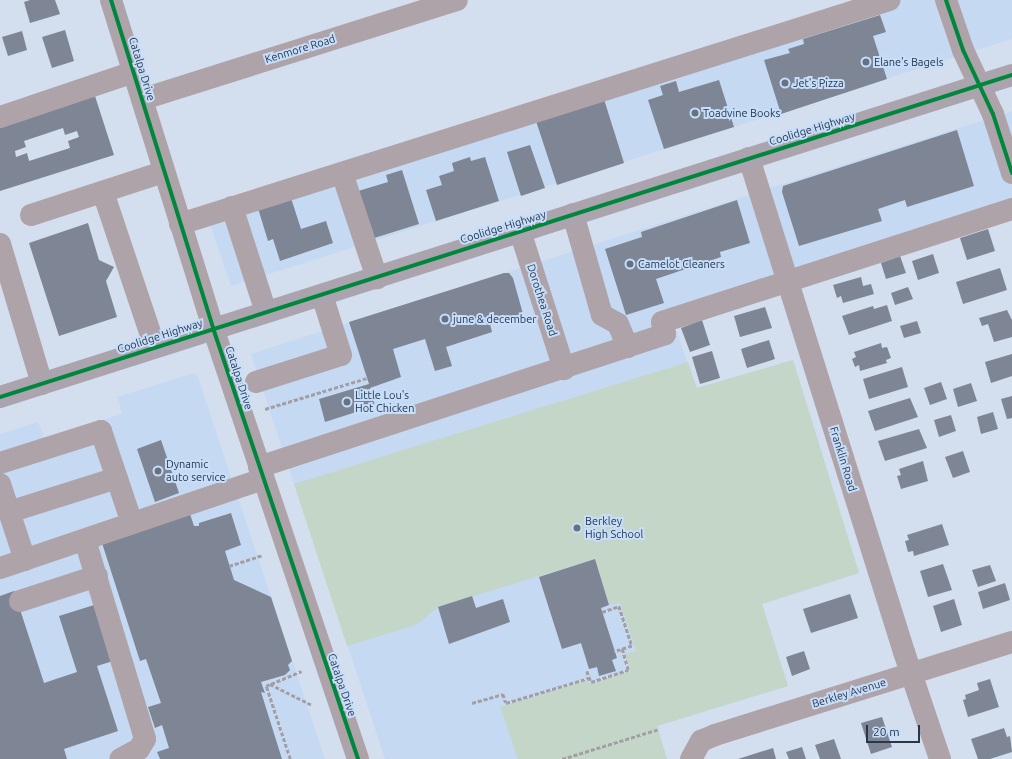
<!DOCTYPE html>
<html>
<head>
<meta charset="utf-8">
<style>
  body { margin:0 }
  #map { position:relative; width:1012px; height:759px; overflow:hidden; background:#d3dfef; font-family:Ubuntu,sans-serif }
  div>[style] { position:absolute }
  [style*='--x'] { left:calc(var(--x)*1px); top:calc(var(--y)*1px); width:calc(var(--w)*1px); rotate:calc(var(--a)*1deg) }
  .built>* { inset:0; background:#c5d9f2 }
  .green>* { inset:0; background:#c4d6c8 }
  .building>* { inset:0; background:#7e8594 }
  .path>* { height:2.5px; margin-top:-1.25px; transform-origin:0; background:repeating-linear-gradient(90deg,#a39ea4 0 4px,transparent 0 6px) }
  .minor>* { height:22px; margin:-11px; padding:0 11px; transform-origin:11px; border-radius:11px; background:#aea3a9 }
  .major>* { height:22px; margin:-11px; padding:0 11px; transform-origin:11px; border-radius:11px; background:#aba4ae }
  .cycleway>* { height:4px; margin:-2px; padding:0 2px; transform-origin:2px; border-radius:2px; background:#00873e }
  .dots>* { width:11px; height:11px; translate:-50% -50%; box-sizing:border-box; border:2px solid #c7defb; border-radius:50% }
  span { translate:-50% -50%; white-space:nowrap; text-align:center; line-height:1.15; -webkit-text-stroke:4px #c7defb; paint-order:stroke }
  .street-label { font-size:11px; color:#28374a }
  .poi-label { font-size:11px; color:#28374a }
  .left { translate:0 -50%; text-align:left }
  .scale { position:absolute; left:866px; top:725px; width:54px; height:18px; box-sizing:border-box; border:2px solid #28374a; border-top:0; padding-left:5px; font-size:12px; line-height:14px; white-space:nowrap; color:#28374a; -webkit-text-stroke:3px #c7defb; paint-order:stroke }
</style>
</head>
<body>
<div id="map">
  <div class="built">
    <div style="clip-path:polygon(857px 0,1012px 0,1012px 39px,231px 286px,204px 206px)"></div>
    <div style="clip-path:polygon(1012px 111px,1012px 220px,675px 325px,696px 388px,793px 360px,859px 573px,762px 604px,788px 686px,657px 726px,667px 759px,385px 759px,251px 354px)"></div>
    <div style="clip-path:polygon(194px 373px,198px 377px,325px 759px,0 759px,0 434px,38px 422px,44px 438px,122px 414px,117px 397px)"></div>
  </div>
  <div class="green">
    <div style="clip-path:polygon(793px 360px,859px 573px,762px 604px,788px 686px,657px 726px,667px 759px,518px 759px,500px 707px,588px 680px,590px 684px,631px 671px,625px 654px,636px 651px,620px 603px,609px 605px,595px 559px,438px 607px,416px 625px,347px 646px,294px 484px,688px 362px,697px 388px)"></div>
  </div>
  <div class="building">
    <div style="clip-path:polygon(30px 0,55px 0,60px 14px,30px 23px,24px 2px)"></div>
    <div style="clip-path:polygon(880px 15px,886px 32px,873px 36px,887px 79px,781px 114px,764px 60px,790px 53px,788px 49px,804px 44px,803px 39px)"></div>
    <div style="clip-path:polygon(65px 30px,74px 61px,52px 68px,42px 37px)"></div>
    <div style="clip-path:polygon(22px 31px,27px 50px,8px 56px,2px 37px)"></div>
    <div style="clip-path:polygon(719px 80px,734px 127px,664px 149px,648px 100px,663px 95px,660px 86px,676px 81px,679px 92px)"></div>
    <div style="clip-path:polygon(evenodd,95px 96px,114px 155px,0 191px,0 127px,95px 96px,63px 128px,65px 135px,77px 131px,79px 137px,68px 141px,70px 148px,29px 161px,27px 153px,16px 157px,15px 151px,26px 147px,24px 141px,63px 128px)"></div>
    <div style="clip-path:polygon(603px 96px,624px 163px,557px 185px,536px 121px)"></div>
    <div style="clip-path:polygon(957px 130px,974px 186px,907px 207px,905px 200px,878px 209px,882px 221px,799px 246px,782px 192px,783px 186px)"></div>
    <div style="clip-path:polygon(530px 145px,545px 188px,521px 196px,507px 152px)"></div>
    <div style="clip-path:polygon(470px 157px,471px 161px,485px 157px,499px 201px,436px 221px,426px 190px,442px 185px,439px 176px,454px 171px,452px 163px)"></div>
    <div style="clip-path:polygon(402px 170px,419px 224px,371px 239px,355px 192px,388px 182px,386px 175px)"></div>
    <div style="clip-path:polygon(290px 195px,301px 229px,326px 221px,333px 243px,280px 261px,273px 239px,268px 241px,257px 205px)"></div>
    <div style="clip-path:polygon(737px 200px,750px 243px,720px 252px,721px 257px,656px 279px,664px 303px,626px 315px,605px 249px,642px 237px,641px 232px)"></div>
    <div style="clip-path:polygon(88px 223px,99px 260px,114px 267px,106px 281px,117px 317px,59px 336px,29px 243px)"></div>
    <div style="clip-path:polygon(988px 229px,995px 251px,967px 260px,960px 238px)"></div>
    <div style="clip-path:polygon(933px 254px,939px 273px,918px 280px,912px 261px)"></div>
    <div style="clip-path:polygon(900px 256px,906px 273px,886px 279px,881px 263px)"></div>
    <div style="clip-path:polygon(1000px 268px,1007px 290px,963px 304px,956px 282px)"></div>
    <div style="clip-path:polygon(504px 273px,509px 273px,513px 278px,523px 314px,490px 324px,492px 332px,446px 347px,452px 366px,435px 371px,425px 339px,393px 349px,401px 377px,370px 388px,375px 406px,325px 422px,319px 399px,369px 384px,349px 322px)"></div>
    <div style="clip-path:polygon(861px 277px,863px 286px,871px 284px,874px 294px,843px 303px,841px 296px,837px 298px,833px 285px)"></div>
    <div style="clip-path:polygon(908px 287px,913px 299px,895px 305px,891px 293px)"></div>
    <div style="clip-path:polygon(887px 305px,892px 321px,849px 335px,842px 316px,873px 306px,874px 309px)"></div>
    <div style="clip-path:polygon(765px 307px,772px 328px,740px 337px,734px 316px)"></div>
    <div style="clip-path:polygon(1007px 310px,1012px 320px,1012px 337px,994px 342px,988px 324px,982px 326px,979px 318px)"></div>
    <div style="clip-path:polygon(702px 320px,710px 345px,690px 352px,681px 328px)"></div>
    <div style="clip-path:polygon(917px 321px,921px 333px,904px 338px,900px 326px)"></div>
    <div style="clip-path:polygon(769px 340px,775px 359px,747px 368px,741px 349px)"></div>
    <div style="clip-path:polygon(881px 343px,882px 348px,887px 347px,891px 358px,886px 360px,887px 363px,860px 371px,859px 365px,855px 367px,852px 359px,856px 357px,854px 352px)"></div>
    <div style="clip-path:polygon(712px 351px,720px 378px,700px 384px,692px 357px)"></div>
    <div style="clip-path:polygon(1012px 354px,1012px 376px,991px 383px,985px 362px)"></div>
    <div style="clip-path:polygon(902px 367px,908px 387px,869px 399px,863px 379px)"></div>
    <div style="clip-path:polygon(941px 382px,947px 399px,930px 405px,924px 388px)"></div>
    <div style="clip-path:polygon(971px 383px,977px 401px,958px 407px,953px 389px)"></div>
    <div style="clip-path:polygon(1012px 396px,1012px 418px,1007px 419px,1001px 399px)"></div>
    <div style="clip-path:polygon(910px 398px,918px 417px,875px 431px,868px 411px)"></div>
    <div style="clip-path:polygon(993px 412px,998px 429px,981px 434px,977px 417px)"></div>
    <div style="clip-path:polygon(951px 415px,956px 431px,939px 437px,934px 420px)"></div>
    <div style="clip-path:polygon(919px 429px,927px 448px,885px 461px,878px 441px)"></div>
    <div style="clip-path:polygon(161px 440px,179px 493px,155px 502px,137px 449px)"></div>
    <div style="clip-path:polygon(963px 451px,970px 472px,953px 478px,945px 457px)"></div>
    <div style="clip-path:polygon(923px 461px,928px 481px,901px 489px,897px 476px,901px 475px,899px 469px)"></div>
    <div style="clip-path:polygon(189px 511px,194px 526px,199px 526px,199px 523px,231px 513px,241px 545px,225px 551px,234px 580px,271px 597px,292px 661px,288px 665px,290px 670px,285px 675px,261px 682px,265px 693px,261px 692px,282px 759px,160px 759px,157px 752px,169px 748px,162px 725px,155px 728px,148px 707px,161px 703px,146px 659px,140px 661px,101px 540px)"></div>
    <div style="clip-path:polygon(942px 524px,949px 545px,914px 556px,913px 551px,908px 552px,905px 541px,909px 540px,907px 535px)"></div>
    <div style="clip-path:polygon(595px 559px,609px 605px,601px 608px,617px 658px,612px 660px,616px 671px,599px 676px,597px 667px,589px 669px,581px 643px,562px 649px,539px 577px)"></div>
    <div style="clip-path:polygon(943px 564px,952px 590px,928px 597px,920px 571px)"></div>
    <div style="clip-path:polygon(990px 565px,996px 581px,978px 587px,972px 570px)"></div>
    <div style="clip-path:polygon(1005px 583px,1010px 600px,983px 609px,978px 592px)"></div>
    <div style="clip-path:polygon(14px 591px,44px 683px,77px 672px,59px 616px,94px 605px,113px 661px,97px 666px,118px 731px,64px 749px,67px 759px,0 759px,0 596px)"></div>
    <div style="clip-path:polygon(850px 594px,858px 618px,811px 633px,803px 609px)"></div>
    <div style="clip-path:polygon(472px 596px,476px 608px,503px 599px,510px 622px,449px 644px,438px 607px)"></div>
    <div style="clip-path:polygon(954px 599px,962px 625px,941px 632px,933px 606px)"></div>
    <div style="clip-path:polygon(804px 651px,810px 669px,792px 676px,786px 657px)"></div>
    <div style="clip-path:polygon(990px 679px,999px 707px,968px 717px,963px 700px,966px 699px,965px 695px,979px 690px,977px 683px)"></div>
    <div style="clip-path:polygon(882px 717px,892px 747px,871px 754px,861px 723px)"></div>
    <div style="clip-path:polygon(1004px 728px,1007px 737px,1010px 736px,1012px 752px,990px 759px,978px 759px,971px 739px)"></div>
    <div style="clip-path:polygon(834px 739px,841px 759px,820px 759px,815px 745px)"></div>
    <div style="clip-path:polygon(802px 747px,806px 759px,789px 759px,786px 752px)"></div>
    <div style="clip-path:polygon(773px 748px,776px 759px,738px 759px)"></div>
  </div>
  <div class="path">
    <div style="--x:265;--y:409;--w:107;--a:-16.9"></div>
    <div style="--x:229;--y:566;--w:35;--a:-18"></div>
    <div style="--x:602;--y:612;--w:18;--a:-19"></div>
    <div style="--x:619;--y:606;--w:42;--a:72"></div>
    <div style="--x:632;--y:646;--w:19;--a:162"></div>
    <div style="--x:587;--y:671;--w:12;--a:70"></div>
    <div style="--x:591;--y:682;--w:39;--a:-18"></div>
    <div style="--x:628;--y:670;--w:22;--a:-106"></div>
    <div style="--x:271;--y:684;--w:33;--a:-23"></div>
    <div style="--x:472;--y:703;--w:32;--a:-16"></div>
    <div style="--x:503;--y:694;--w:9;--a:72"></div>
    <div style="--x:506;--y:703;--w:87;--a:-16.8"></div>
    <div style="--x:290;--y:759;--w:77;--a:-108.2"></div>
    <div style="--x:266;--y:686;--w:4;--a:-27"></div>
    <div style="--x:270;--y:684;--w:47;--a:26.6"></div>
    <div style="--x:562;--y:759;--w:102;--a:-17.2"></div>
  </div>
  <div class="minor">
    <div style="--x:111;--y:0;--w:343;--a:72.7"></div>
    <div style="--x:213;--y:328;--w:455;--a:71.4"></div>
    <div style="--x:946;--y:0;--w:53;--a:71.2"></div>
    <div style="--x:963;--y:50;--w:71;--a:64.9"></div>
    <div style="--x:993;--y:114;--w:62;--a:72.1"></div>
    <div style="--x:143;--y:99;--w:329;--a:-17.5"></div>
    <div style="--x:0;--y:117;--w:141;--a:-18.6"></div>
    <div style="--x:749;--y:158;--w:518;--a:72.58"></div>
    <div style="--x:904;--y:652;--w:113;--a:71.4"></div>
    <div style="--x:342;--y:173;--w:111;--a:71.6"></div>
    <div style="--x:103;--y:192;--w:163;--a:71.5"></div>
    <div style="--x:232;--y:207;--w:110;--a:72.1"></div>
    <div style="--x:573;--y:214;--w:105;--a:74"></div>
    <div style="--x:602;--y:315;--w:18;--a:29"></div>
    <div style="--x:618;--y:324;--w:25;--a:67"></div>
    <div style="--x:31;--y:215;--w:139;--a:-18"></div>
    <div style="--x:180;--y:224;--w:744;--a:-17.53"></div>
    <div style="--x:520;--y:231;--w:145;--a:72.3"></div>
    <div style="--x:0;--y:244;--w:146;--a:73.3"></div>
    <div style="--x:256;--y:382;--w:89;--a:-17.6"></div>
    <div style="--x:341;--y:355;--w:63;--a:-107.6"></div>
    <div style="--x:0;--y:463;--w:106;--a:-17.6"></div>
    <div style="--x:101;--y:431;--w:97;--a:71.4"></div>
    <div style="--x:259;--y:467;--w:427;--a:-18.1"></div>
    <div style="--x:665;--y:334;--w:12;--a:-104"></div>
    <div style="--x:662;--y:322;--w:368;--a:-17.9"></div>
    <div style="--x:0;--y:484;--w:80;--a:71.8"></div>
    <div style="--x:9;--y:512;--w:113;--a:-17.5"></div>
    <div style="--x:85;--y:540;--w:208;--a:73.2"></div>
    <div style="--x:145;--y:739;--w:12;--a:121"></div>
    <div style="--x:139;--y:749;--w:21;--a:152"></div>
    <div style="--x:0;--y:568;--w:278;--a:-18.7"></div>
    <div style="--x:20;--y:601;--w:81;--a:-18"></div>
    <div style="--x:691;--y:759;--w:21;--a:-61"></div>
    <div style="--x:701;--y:741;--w:15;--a:-23"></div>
    <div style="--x:715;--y:735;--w:311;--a:-17.4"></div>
  </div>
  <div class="major">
    <div style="--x:0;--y:397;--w:1062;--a:-17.65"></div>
  </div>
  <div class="cycleway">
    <div style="--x:111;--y:0;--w:343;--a:72.7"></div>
    <div style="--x:213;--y:328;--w:455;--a:71.4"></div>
    <div style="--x:946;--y:0;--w:53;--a:71.2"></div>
    <div style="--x:963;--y:50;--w:71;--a:64.9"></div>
    <div style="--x:993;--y:114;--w:62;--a:72.1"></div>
    <div style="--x:0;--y:397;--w:1062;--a:-17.65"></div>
  </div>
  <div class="dots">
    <div style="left:866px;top:62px;background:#647284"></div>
    <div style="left:785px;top:83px;background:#647284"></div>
    <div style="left:695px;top:113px;background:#647284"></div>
    <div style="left:630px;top:264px;background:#647284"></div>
    <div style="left:445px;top:319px;background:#647284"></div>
    <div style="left:347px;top:402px;background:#647284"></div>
    <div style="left:158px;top:471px;background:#647284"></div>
    <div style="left:577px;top:528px;background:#647284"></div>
  </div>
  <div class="street-label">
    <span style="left:300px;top:49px;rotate:-17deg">Kenmore Road</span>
    <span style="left:142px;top:69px;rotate:73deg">Catalpa Drive</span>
    <span style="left:812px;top:129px;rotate:-17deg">Coolidge Highway</span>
    <span style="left:503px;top:227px;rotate:-17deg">Coolidge Highway</span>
    <span style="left:542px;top:300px;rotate:72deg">Dorothea Road</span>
    <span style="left:160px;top:336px;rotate:-18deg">Coolidge Highway</span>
    <span style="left:239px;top:378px;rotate:72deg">Catalpa Drive</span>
    <span style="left:843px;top:459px;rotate:73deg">Franklin Road</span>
    <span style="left:342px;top:685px;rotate:71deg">Catalpa Drive</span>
    <span style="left:849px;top:693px;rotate:-17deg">Berkley Avenue</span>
  </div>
  <div class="poi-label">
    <span class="left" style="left:874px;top:62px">Elane's Bagels</span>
    <span class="left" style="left:793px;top:83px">Jet's Pizza</span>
    <span class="left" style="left:703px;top:113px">Toadvine Books</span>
    <span class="left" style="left:638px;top:264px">Camelot Cleaners</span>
    <span class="left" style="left:453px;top:319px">june &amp; december</span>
    <span class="left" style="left:355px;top:402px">Little Lou's<br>Hot Chicken</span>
    <span class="left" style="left:166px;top:471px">Dynamic<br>auto service</span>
    <span class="left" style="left:585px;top:528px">Berkley<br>High School</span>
  </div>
  <div class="scale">20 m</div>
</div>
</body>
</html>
